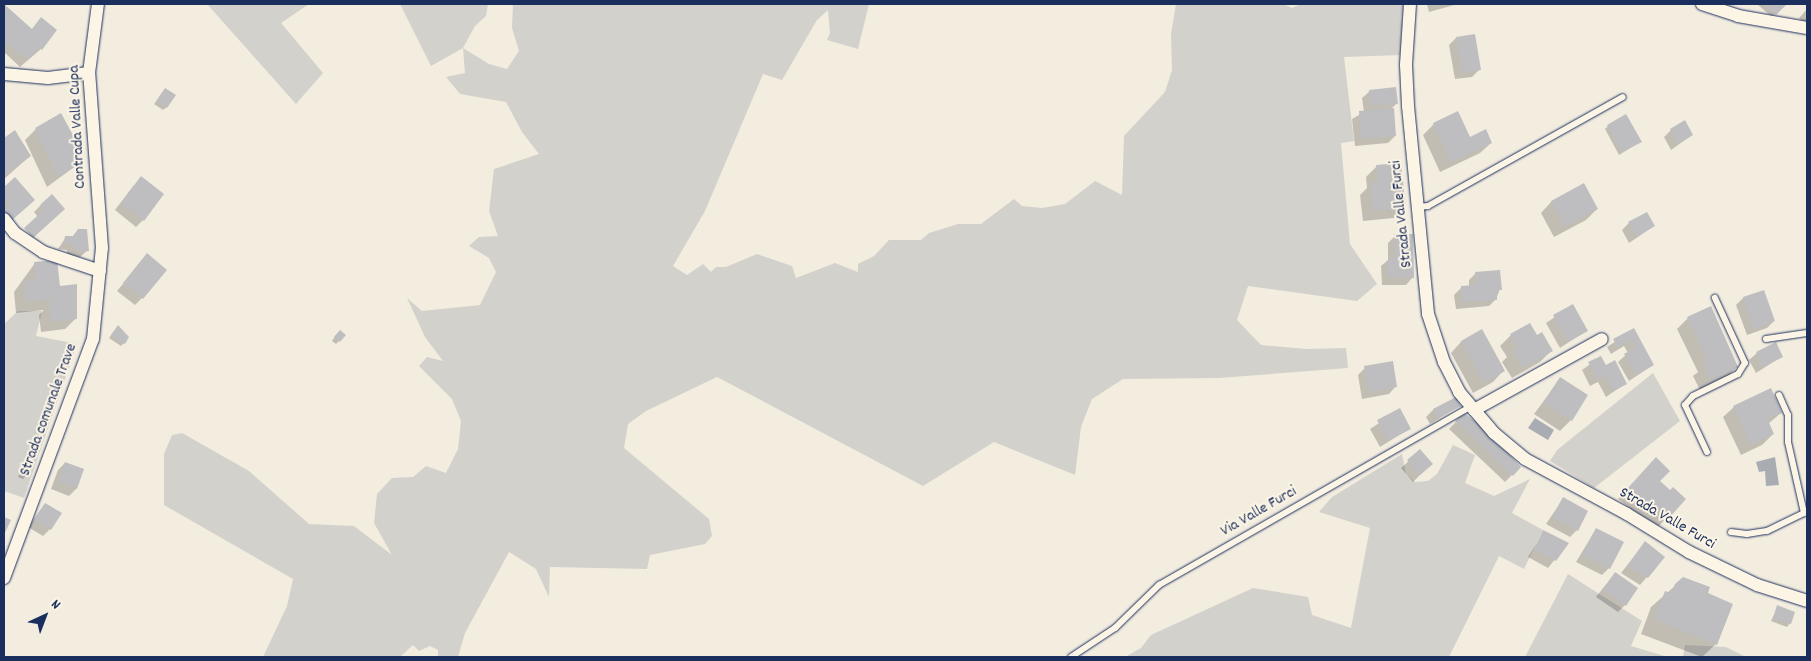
<!DOCTYPE html>
<html>
<head>
<meta charset="utf-8">
<style>
  body { margin:0 }
  #map { position:relative; width:1811px; height:661px; overflow:hidden; background:#f3ede0; font-family:Dekko,sans-serif }
  div>[style] { position:absolute }
  [style*='--x'] { left:calc(var(--x)*1px); top:calc(var(--y)*1px); width:calc(var(--w)*1px); rotate:calc(var(--a)*1deg) }
  .green>* { inset:0; background:#d3d1cc }
  .water>* { inset:0; background:#a9acb3 }
  .shadow>* { inset:0; background:#0003 }
  .building>* { inset:0; background:#bebec0 }
  .roads { filter:drop-shadow(0 0 1px #1b2f5e) drop-shadow(0 0 1px #1b2f5e) }
  .lane>* { height:6px; margin:-3px; padding:0 3px; transform-origin:3px; border-radius:3px; background:#fcf5e5 }
  .street>* { height:12px; margin:-6px; padding:0 6px; transform-origin:6px; border-radius:6px; background:#fcf5e5 }
  span { translate:-50% -50%; white-space:nowrap; text-align:center; line-height:1.15; -webkit-text-stroke:4px #fcf5e5; paint-order:stroke }
  .street-label { font-size:16px; color:#1b2f5e }
  .frame { position:absolute; inset:0; border:5px solid #1b2f5e; pointer-events:none }
  .north { position:absolute; left:20px; top:591px; width:50px; height:50px; -webkit-text-stroke:4px #fcf5e5; paint-order:stroke; rotate:43deg; font-size:14px; font-weight:700; line-height:20px; text-align:center; color:#1b2f5e }
  .north::after { content:''; display:block; margin:auto; width:18px; height:22px; background:#1b2f5e; clip-path:polygon(50% 0,100% 100%,50% 72%,0 100%) }
</style>
</head>
<body>
<div id="map">
  <div class="green">
    <div style="clip-path:polygon(207px 4px,309px 4px,281px 23px,323px 73px,296px 104px)"></div>
    <div style="clip-path:polygon(400px 4px,488px 4px,486px 16px,475px 26px,463px 48px,489px 64px,507px 69px,519px 51px,512px 28px,513px 4px,869px 4px,858px 49px,827px 40px,830px 33px,828px 10px,817px 20px,782px 80px,763px 74px,705px 211px,673px 266px,687px 275px,703px 264px,711px 272px,716px 267px,726px 267px,757px 254px,792px 266px,796px 278px,835px 263px,858px 272px,858px 264px,874px 256px,889px 240px,921px 240px,929px 233px,958px 224px,981px 224px,1014px 199px,1022px 206px,1042px 208px,1065px 204px,1095px 181px,1122px 195px,1124px 136px,1165px 92px,1172px 70px,1171px 34px,1176px 4px,1283px 4px,1292px 8px,1301px 4px,1403px 4px,1401px 55px,1344px 57px,1354px 141px,1341px 143px,1350px 244px,1377px 284px,1357px 301px,1248px 286px,1237px 320px,1261px 345px,1306px 349px,1346px 348px,1348px 368px,1219px 378px,1123px 379px,1092px 399px,1081px 427px,1075px 475px,994px 442px,923px 486px,717px 377px,646px 411px,628px 424px,624px 448px,709px 519px,712px 536px,705px 544px,650px 555px,647px 569px,550px 567px,549px 597px,536px 569px,509px 552px,465px 633px,458px 657px,438px 657px,438px 650px,430px 646px,419px 651px,413px 645px,400px 657px,263px 657px,287px 606px,293px 579px,164px 505px,164px 454px,172px 435px,182px 433px,249px 471px,309px 524px,354px 526px,392px 555px,374px 523px,377px 494px,392px 478px,413px 477px,426px 466px,446px 473px,458px 449px,461px 421px,452px 399px,419px 366px,427px 357px,443px 361px,425px 337px,407px 298px,422px 311px,480px 305px,496px 272px,489px 258px,469px 246px,479px 237px,498px 236px,489px 211px,494px 169px,539px 154px,522px 132px,506px 102px,460px 94px,446px 77px,465px 73px,463px 48px,431px 66px)"></div>
    <div style="clip-path:polygon(18px 311px,42px 311px,36px 336px,77px 344px,24px 498px,4px 491px,4px 324px)"></div>
    <div style="clip-path:polygon(1653px 373px,1680px 421px,1594px 488px,1550px 461px,1557px 450px)"></div>
    <div style="clip-path:polygon(1453px 445px,1475px 455px,1465px 483px,1494px 496px,1530px 479px,1512px 513px,1543px 530px,1524px 569px,1499px 556px,1449px 657px,1125px 657px,1141px 648px,1151px 635px,1253px 588px,1308px 597px,1312px 615px,1351px 628px,1370px 528px,1319px 512px,1332px 497px,1402px 454px,1406px 474px,1415px 482px,1428px 481px,1437px 474px)"></div>
    <div style="clip-path:polygon(1568px 574px,1642px 621px,1631px 646px,1668px 657px,1525px 657px)"></div>
    <div style="clip-path:polygon(1685px 645px,1726px 647px,1746px 657px,1683px 657px)"></div>
  </div>
  <div class="water">
    <div style="clip-path:polygon(1535px 418px,1554px 430px,1548px 440px,1528px 428px)"></div>
    <div style="clip-path:polygon(1775px 457px,1779px 485px,1766px 486px,1765px 471px,1759px 472px,1756px 462px)"></div>
  </div>
  <div class="shadow">
    <div style="clip-path:polygon(1427px 4px,1458px 4px,1429px 12px)"></div>
    <div style="clip-path:polygon(1757px 4px,1785px 4px,1772px 17px)"></div>
    <div style="clip-path:polygon(4px 5px,31px 30px,41px 19px,41px 49px,20px 67px,4px 52px)"></div>
    <div style="clip-path:polygon(1807px 9px,1807px 25px,1799px 18px)"></div>
    <div style="clip-path:polygon(1456px 38px,1479px 70px,1472px 77px,1455px 79px,1449px 45px)"></div>
    <div style="clip-path:polygon(1370px 91px,1397px 103px,1391px 109px,1395px 136px,1388px 143px,1355px 146px,1352px 119px,1364px 112px,1362px 98px)"></div>
    <div style="clip-path:polygon(162px 93px,167px 107px,163px 110px,154px 104px)"></div>
    <div style="clip-path:polygon(1434px 124px,1470px 138px,1491px 143px,1480px 153px,1440px 172px,1423px 135px)"></div>
    <div style="clip-path:polygon(1608px 126px,1640px 142px,1619px 155px,1605px 129px)"></div>
    <div style="clip-path:polygon(36px 129px,78px 138px,72px 144px,81px 162px,47px 187px,25px 140px)"></div>
    <div style="clip-path:polygon(1671px 130px,1692px 135px,1671px 150px,1664px 137px)"></div>
    <div style="clip-path:polygon(15px 132px,30px 156px,4px 179px,4px 139px)"></div>
    <div style="clip-path:polygon(1377px 166px,1405px 207px,1394px 218px,1363px 221px,1360px 195px,1367px 188px,1366px 177px)"></div>
    <div style="clip-path:polygon(14px 179px,33px 200px,4px 227px,4px 189px)"></div>
    <div style="clip-path:polygon(134px 185px,143px 220px,136px 227px,115px 210px)"></div>
    <div style="clip-path:polygon(1583px 185px,1597px 209px,1586px 220px,1554px 237px,1541px 213px,1551px 202px)"></div>
    <div style="clip-path:polygon(41px 205px,64px 209px,38px 217px,34px 212px)"></div>
    <div style="clip-path:polygon(1629px 223px,1654px 226px,1629px 243px,1622px 230px)"></div>
    <div style="clip-path:polygon(1395px 236px,1413px 277px,1406px 285px,1382px 285px,1381px 266px,1388px 260px,1388px 243px)"></div>
    <div style="clip-path:polygon(66px 237px,88px 250px,80px 257px,67px 255px,67px 250px,58px 249px)"></div>
    <div style="clip-path:polygon(147px 255px,142px 298px,135px 305px,117px 291px)"></div>
    <div style="clip-path:polygon(35px 263px,59px 288px,76px 318px,65px 329px,41px 332px,39px 315px,44px 310px,16px 313px,14px 292px)"></div>
    <div style="clip-path:polygon(1476px 273px,1500px 289px,1496px 299px,1489px 306px,1456px 309px,1454px 295px,1462px 287px,1469px 287px,1469px 280px)"></div>
    <div style="clip-path:polygon(1763px 291px,1774px 321px,1767px 328px,1747px 335px,1736px 305px,1743px 298px)"></div>
    <div style="clip-path:polygon(1573px 305px,1586px 331px,1560px 348px,1546px 323px)"></div>
    <div style="clip-path:polygon(1688px 318px,1737px 367px,1726px 378px,1700px 390px,1693px 376px,1698px 372px,1677px 329px)"></div>
    <div style="clip-path:polygon(118px 326px,124px 343px,121px 346px,109px 338px)"></div>
    <div style="clip-path:polygon(1633px 330px,1653px 365px,1629px 381px,1618px 362px,1628px 353px,1624px 346px,1611px 354px,1607px 347px)"></div>
    <div style="clip-path:polygon(1481px 331px,1503px 371px,1493px 382px,1473px 393px,1451px 353px,1461px 342px)"></div>
    <div style="clip-path:polygon(336px 335px,339px 341px,336px 344px,332px 341px)"></div>
    <div style="clip-path:polygon(1511px 335px,1537px 336px,1551px 351px,1540px 362px,1512px 378px,1502px 362px,1507px 357px,1500px 346px)"></div>
    <div style="clip-path:polygon(1757px 353px,1781px 357px,1756px 373px,1749px 360px)"></div>
    <div style="clip-path:polygon(1600px 357px,1606px 367px,1626px 383px,1606px 397px,1598px 382px,1590px 386px,1582px 370px)"></div>
    <div style="clip-path:polygon(1365px 368px,1396px 386px,1389px 394px,1362px 399px,1358px 375px)"></div>
    <div style="clip-path:polygon(1560px 379px,1571px 420px,1560px 431px,1534px 414px)"></div>
    <div style="clip-path:polygon(1459px 406px,1430px 424px,1426px 417px,1433px 410px)"></div>
    <div style="clip-path:polygon(1734px 407px,1781px 413px,1768px 424px,1773px 434px,1762px 445px,1741px 455px,1723px 417px)"></div>
    <div style="clip-path:polygon(1399px 410px,1409px 429px,1380px 447px,1370px 429px)"></div>
    <div style="clip-path:polygon(1456px 422px,1520px 467px,1505px 482px,1449px 429px)"></div>
    <div style="clip-path:polygon(1420px 451px,1424px 471px,1413px 482px,1401px 468px)"></div>
    <div style="clip-path:polygon(65px 463px,83px 469px,76px 489px,69px 496px,51px 489px,58px 470px)"></div>
    <div style="clip-path:polygon(24px 465px,26px 476px,23px 479px,18px 477px)"></div>
    <div style="clip-path:polygon(1645px 470px,1670px 492px,1685px 499px,1657px 528px,1618px 499px)"></div>
    <div style="clip-path:polygon(1563px 499px,1577px 530px,1570px 537px,1546px 524px)"></div>
    <div style="clip-path:polygon(45px 504px,50px 529px,43px 536px,28px 527px)"></div>
    <div style="clip-path:polygon(1596px 529px,1609px 568px,1602px 575px,1576px 562px)"></div>
    <div style="clip-path:polygon(1544px 532px,1567px 544px,1548px 568px,1528px 557px)"></div>
    <div style="clip-path:polygon(1645px 543px,1664px 557px,1640px 585px,1621px 573px)"></div>
    <div style="clip-path:polygon(1615px 573px,1625px 605px,1618px 612px,1596px 597px)"></div>
    <div style="clip-path:polygon(1676px 585px,1706px 594px,1716px 644px,1702px 657px,1641px 634px,1651px 607px)"></div>
    <div style="clip-path:polygon(1778px 607px,1790px 623px,1787px 627px,1771px 621px)"></div>
  </div>
  <div class="building">
    <div style="clip-path:polygon(4px 4px,32px 29px,41px 17px,57px 30px,42px 50px,38px 47px,28px 60px,5px 43px)"></div>
    <div style="clip-path:polygon(1764px 4px,1787px 4px,1776px 15px)"></div>
    <div style="clip-path:polygon(1475px 34px,1481px 70px,1462px 73px,1456px 37px)"></div>
    <div style="clip-path:polygon(1396px 87px,1398px 104px,1371px 106px,1369px 90px)"></div>
    <div style="clip-path:polygon(165px 88px,176px 95px,167px 108px,157px 100px)"></div>
    <div style="clip-path:polygon(1394px 108px,1396px 136px,1361px 139px,1359px 111px)"></div>
    <div style="clip-path:polygon(1458px 111px,1470px 137px,1486px 129px,1492px 143px,1451px 162px,1433px 123px)"></div>
    <div style="clip-path:polygon(61px 113px,73px 135px,77px 134px,79px 139px,73px 142px,83px 162px,58px 177px,35px 128px)"></div>
    <div style="clip-path:polygon(1626px 114px,1642px 142px,1622px 152px,1607px 125px)"></div>
    <div style="clip-path:polygon(1685px 120px,1693px 135px,1678px 144px,1670px 129px)"></div>
    <div style="clip-path:polygon(15px 130px,31px 156px,4px 175px,4px 138px)"></div>
    <div style="clip-path:polygon(1401px 163px,1406px 208px,1373px 211px,1370px 183px,1378px 182px,1376px 165px)"></div>
    <div style="clip-path:polygon(141px 176px,164px 194px,144px 221px,121px 203px)"></div>
    <div style="clip-path:polygon(15px 177px,35px 200px,11px 221px,4px 213px,10px 204px,4px 198px,4px 187px)"></div>
    <div style="clip-path:polygon(1584px 183px,1598px 209px,1565px 227px,1551px 201px)"></div>
    <div style="clip-path:polygon(52px 194px,65px 209px,33px 238px,24px 228px,45px 209px,40px 205px)"></div>
    <div style="clip-path:polygon(1647px 212px,1655px 226px,1636px 237px,1628px 222px)"></div>
    <div style="clip-path:polygon(78px 229px,87px 229px,89px 251px,81px 252px,73px 248px,74px 244px,64px 243px,65px 236px,73px 236px)"></div>
    <div style="clip-path:polygon(1394px 234px,1413px 234px,1414px 278px,1388px 278px,1388px 258px,1395px 258px)"></div>
    <div style="clip-path:polygon(147px 253px,167px 270px,143px 299px,123px 283px)"></div>
    <div style="clip-path:polygon(57px 260px,60px 286px,77px 284px,77px 319px,51px 322px,49px 303px,54px 299px,26px 302px,24px 280px,36px 279px,34px 262px)"></div>
    <div style="clip-path:polygon(1500px 270px,1502px 290px,1497px 290px,1497px 300px,1462px 302px,1461px 286px,1476px 285px,1475px 272px)"></div>
    <div style="clip-path:polygon(1764px 290px,1775px 321px,1754px 329px,1743px 297px)"></div>
    <div style="clip-path:polygon(1573px 304px,1588px 331px,1568px 342px,1553px 315px)"></div>
    <div style="clip-path:polygon(1711px 306px,1738px 367px,1711px 380px,1703px 364px,1708px 362px,1687px 317px)"></div>
    <div style="clip-path:polygon(1530px 323px,1537px 335px,1542px 332px,1553px 351px,1523px 368px,1512px 350px,1518px 347px,1510px 334px)"></div>
    <div style="clip-path:polygon(118px 325px,129px 337px,125px 344px,111px 335px)"></div>
    <div style="clip-path:polygon(1634px 328px,1654px 365px,1636px 375px,1624px 354px,1636px 347px,1632px 340px,1618px 348px,1613px 339px)"></div>
    <div style="clip-path:polygon(1482px 329px,1505px 371px,1484px 383px,1461px 341px)"></div>
    <div style="clip-path:polygon(340px 330px,346px 335px,340px 342px,334px 337px)"></div>
    <div style="clip-path:polygon(1776px 342px,1783px 357px,1763px 367px,1756px 352px)"></div>
    <div style="clip-path:polygon(1601px 356px,1606px 365px,1615px 360px,1627px 384px,1614px 391px,1606px 376px,1598px 380px,1588px 362px)"></div>
    <div style="clip-path:polygon(1393px 361px,1397px 387px,1369px 392px,1364px 366px)"></div>
    <div style="clip-path:polygon(1560px 377px,1588px 395px,1572px 421px,1543px 403px)"></div>
    <div style="clip-path:polygon(1771px 388px,1782px 413px,1767px 418px,1774px 434px,1751px 445px,1733px 406px)"></div>
    <div style="clip-path:polygon(1456px 397px,1461px 406px,1437px 418px,1433px 409px)"></div>
    <div style="clip-path:polygon(1400px 408px,1411px 429px,1388px 441px,1377px 420px)"></div>
    <div style="clip-path:polygon(1464px 413px,1483px 427px,1521px 467px,1513px 476px,1455px 421px)"></div>
    <div style="clip-path:polygon(1420px 449px,1433px 464px,1420px 475px,1407px 460px)"></div>
    <div style="clip-path:polygon(1656px 457px,1670px 471px,1660px 481px,1670px 490px,1673px 487px,1686px 499px,1669px 518px,1628px 488px)"></div>
    <div style="clip-path:polygon(65px 462px,84px 469px,77px 489px,58px 482px)"></div>
    <div style="clip-path:polygon(24px 464px,30px 466px,27px 476px,20px 474px)"></div>
    <div style="clip-path:polygon(1563px 497px,1588px 511px,1578px 531px,1552px 517px)"></div>
    <div style="clip-path:polygon(45px 503px,62px 513px,51px 530px,34px 519px)"></div>
    <div style="clip-path:polygon(4px 517px,11px 520px,4px 535px)"></div>
    <div style="clip-path:polygon(1596px 528px,1624px 542px,1610px 569px,1582px 555px)"></div>
    <div style="clip-path:polygon(1543px 530px,1569px 543px,1556px 561px,1534px 550px)"></div>
    <div style="clip-path:polygon(1645px 541px,1665px 557px,1648px 578px,1627px 566px)"></div>
    <div style="clip-path:polygon(1615px 572px,1638px 588px,1626px 606px,1603px 590px)"></div>
    <div style="clip-path:polygon(1683px 577px,1710px 587px,1708px 593px,1733px 604px,1717px 645px,1654px 619px,1665px 591px,1671px 593px,1675px 584px)"></div>
    <div style="clip-path:polygon(1777px 605px,1795px 612px,1791px 624px,1773px 618px)"></div>
  </div>
  <div class="roads">
    <div class="lane">
      <div style="--x:1418;--y:207;--w:10;--a:-6"></div>
      <div style="--x:1428;--y:206;--w:223;--a:-29.2"></div>
      <div style="--x:1766;--y:339;--w:41;--a:-8.3"></div>
      <div style="--x:1779;--y:395;--w:22;--a:66"></div>
      <div style="--x:1788;--y:415;--w:27;--a:90"></div>
      <div style="--x:1788;--y:442;--w:73;--a:77.3"></div>
      <div style="--x:1707;--y:452;--w:52;--a:-115.1"></div>
      <div style="--x:1685;--y:405;--w:12;--a:-48"></div>
      <div style="--x:1693;--y:396;--w:50;--a:-26.1"></div>
      <div style="--x:1738;--y:374;--w:13;--a:-58"></div>
      <div style="--x:1745;--y:363;--w:72;--a:-114.8"></div>
      <div style="--x:1731;--y:532;--w:16;--a:7"></div>
      <div style="--x:1747;--y:534;--w:20;--a:-9"></div>
      <div style="--x:1767;--y:531;--w:43;--a:-26"></div>
      <div style="--x:1071;--y:657;--w:53;--a:-33.4"></div>
      <div style="--x:1115;--y:628;--w:62;--a:-44.3"></div>
      <div style="--x:1159;--y:585;--w:360;--a:-29.8"></div>
    </div>
    <div class="street">
      <div style="--x:1410;--y:4;--w:61;--a:93.8"></div>
      <div style="--x:1406;--y:65;--w:41;--a:87.2"></div>
      <div style="--x:1408;--y:106;--w:209;--a:84.5"></div>
      <div style="--x:1428;--y:314;--w:51;--a:71.6"></div>
      <div style="--x:1444;--y:362;--w:34;--a:63"></div>
      <div style="--x:1459;--y:392;--w:54;--a:49.5"></div>
      <div style="--x:1494;--y:433;--w:40;--a:40"></div>
      <div style="--x:1525;--y:459;--w:116;--a:28.3"></div>
      <div style="--x:1627;--y:514;--w:73;--a:31.5"></div>
      <div style="--x:1689;--y:552;--w:76;--a:25.9"></div>
      <div style="--x:1757;--y:585;--w:52;--a:17.7"></div>
      <div style="--x:1702;--y:4;--w:38;--a:18"></div>
      <div style="--x:1738;--y:16;--w:70;--a:9.9"></div>
      <div style="--x:4;--y:74;--w:44;--a:5.2"></div>
      <div style="--x:48;--y:78;--w:41;--a:-7"></div>
      <div style="--x:4;--y:219;--w:18;--a:52"></div>
      <div style="--x:15;--y:233;--w:34;--a:34"></div>
      <div style="--x:43;--y:252;--w:60;--a:18.4"></div>
      <div style="--x:1474;--y:410;--w:146;--a:-29"></div>
      <div style="--x:4;--y:578;--w:255;--a:-69.6"></div>
      <div style="--x:93;--y:339;--w:91;--a:-84.4"></div>
      <div style="--x:102;--y:248;--w:175;--a:-94.2"></div>
      <div style="--x:89;--y:73;--w:70;--a:-82.6"></div>
    </div>
  </div>
  <div class="street-label">
    <span style="left:78px;top:127px;rotate:-93deg">Contrada Valle Cupa</span>
    <span style="left:1402px;top:214px;rotate:-96deg">Strada Valle Furci</span>
    <span style="left:49px;top:410px;rotate:-70deg">Strada comunale Trave</span>
    <span style="left:1259px;top:512px;rotate:-30deg">Via Valle Furci</span>
    <span style="left:1667px;top:519px;rotate:30deg">Strada Valle Furci</span>
  </div>
  <div class="frame"></div>
  <div class="north">N</div>
</div>
</body>
</html>
